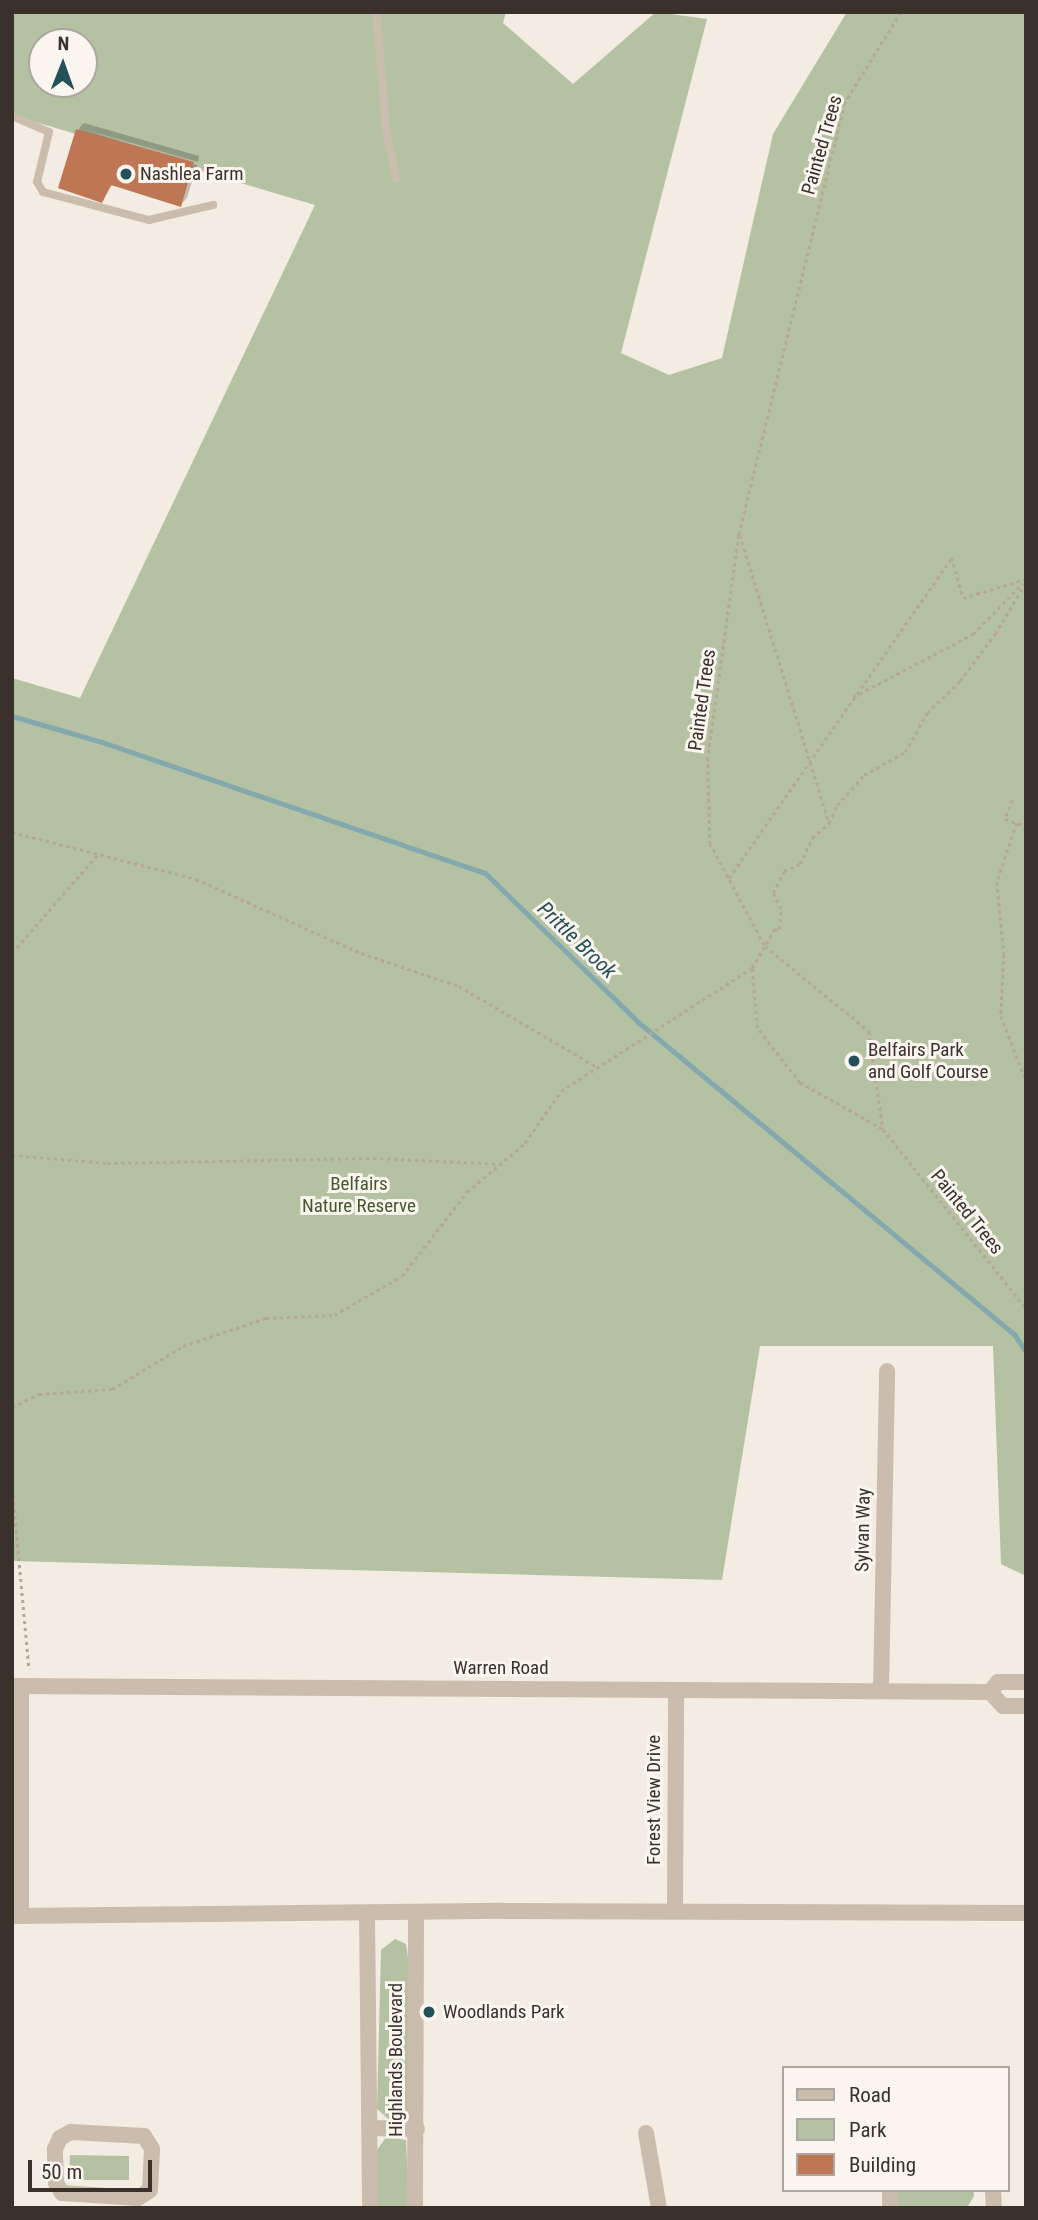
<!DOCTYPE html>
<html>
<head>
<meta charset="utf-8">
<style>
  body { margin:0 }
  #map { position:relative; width:1038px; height:2220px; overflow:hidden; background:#f2ece2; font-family:"Roboto Condensed",sans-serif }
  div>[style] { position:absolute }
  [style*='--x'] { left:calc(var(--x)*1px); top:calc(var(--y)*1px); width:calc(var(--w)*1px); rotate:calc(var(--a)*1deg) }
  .green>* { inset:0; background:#b5c1a3 }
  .shadow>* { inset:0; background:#0003 }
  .stream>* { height:5px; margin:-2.5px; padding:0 2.5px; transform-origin:2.5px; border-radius:2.5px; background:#83a9ae }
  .building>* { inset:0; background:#be7655 }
  .path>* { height:2.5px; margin-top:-1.25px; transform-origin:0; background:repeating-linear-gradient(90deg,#b6a899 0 3.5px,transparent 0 7px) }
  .service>* { height:8px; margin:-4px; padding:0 4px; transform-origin:4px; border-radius:4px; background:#cabdae }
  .minor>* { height:16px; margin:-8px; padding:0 8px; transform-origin:8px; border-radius:8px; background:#cabdae }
  .dots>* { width:19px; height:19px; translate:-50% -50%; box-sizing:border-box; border:4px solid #faf6ef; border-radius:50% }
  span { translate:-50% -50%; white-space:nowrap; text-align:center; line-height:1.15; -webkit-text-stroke:6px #faf6ef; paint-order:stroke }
  .street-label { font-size:19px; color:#3a312c }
  .poi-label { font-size:19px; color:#3a312c }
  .left { translate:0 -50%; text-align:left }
  .park-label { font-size:19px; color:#465631 }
  .water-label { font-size:21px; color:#245159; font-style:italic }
  .frame { position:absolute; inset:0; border:14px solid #3a312c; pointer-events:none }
  .legend { position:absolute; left:782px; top:2066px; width:228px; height:126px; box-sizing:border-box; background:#faf6ef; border:2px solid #ada7a1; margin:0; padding:9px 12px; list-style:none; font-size:21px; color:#3a312c }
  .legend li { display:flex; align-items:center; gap:14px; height:35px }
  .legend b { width:35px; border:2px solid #ada7a1 }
  .north { position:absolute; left:28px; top:28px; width:70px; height:70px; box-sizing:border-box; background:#faf6ef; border:2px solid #ada7a1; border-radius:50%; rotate:1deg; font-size:19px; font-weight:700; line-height:28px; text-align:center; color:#3a312c }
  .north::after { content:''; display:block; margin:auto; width:24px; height:32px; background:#245159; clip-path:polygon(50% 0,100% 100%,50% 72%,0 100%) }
  .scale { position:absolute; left:28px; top:2160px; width:124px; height:32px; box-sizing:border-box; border:4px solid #3a312c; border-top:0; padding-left:9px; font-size:21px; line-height:24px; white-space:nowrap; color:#3a312c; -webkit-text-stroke:5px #faf6ef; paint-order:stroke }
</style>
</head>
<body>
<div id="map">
  <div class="green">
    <div style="clip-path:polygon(evenodd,12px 12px,506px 12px,503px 23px,573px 84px,656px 12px,707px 19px,621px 353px,669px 375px,722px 358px,773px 134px,847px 12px,1026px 12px,1026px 1576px,1001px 1564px,993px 1346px,760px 1346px,722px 1580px,12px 1561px,12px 678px,80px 698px,315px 205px,12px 115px,12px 12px,42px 42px,84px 42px,84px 84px,42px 84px,42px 42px)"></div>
    <div style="clip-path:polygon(395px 1939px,406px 1944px,408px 1958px,409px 2110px,393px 2123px,377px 2109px,381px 1950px)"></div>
    <div style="clip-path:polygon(387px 2136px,406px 2140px,409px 2208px,376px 2208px,377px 2150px)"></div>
    <div style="clip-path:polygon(70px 2155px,129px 2156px,129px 2180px,69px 2180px)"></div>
    <div style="clip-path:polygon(887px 2190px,974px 2190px,974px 2196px,968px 2206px,960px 2208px,887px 2208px)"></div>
  </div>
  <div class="shadow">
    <div style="clip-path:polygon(84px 123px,199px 156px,198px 162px,79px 128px)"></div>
    <div style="clip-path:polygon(79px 128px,197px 165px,187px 198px,180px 205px,113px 184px,102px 201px)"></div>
  </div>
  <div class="stream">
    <div style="--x:12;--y:716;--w:94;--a:16.1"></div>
    <div style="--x:102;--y:742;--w:405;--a:18.9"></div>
    <div style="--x:485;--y:873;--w:214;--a:44.2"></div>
    <div style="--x:638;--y:1022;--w:489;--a:39.7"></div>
    <div style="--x:1014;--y:1334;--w:22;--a:56"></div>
  </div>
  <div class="building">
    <div style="clip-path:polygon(76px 129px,194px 162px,181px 207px,111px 185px,102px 203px,58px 188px)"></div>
  </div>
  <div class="path">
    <div style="--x:901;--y:12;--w:107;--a:121.6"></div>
    <div style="--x:845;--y:103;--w:445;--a:103.8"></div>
    <div style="--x:739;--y:535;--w:224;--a:97.9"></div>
    <div style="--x:708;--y:757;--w:86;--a:88.7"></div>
    <div style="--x:710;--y:843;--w:117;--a:61.9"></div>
    <div style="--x:765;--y:946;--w:134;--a:39.3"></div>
    <div style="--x:869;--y:1031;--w:99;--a:81.9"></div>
    <div style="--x:883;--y:1129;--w:229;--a:51.4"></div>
    <div style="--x:740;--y:535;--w:301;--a:72.8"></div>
    <div style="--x:853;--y:697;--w:136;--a:-27.7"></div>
    <div style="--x:973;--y:634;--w:71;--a:-45.6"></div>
    <div style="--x:1013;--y:800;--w:21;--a:113"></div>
    <div style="--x:1005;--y:819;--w:22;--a:18"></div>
    <div style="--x:1017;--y:823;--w:62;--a:108.7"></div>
    <div style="--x:997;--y:882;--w:72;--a:84.4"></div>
    <div style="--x:1004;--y:954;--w:62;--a:92.8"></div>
    <div style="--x:1001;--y:1016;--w:69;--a:68.7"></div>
    <div style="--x:12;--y:832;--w:190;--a:14.3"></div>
    <div style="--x:196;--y:879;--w:181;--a:24.2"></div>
    <div style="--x:361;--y:953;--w:103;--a:18.6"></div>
    <div style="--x:459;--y:986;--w:160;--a:30.4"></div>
    <div style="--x:729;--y:878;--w:391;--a:-55.2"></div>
    <div style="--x:952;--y:557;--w:42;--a:75"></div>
    <div style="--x:963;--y:598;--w:66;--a:-16.8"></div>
    <div style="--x:12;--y:953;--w:133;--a:-49"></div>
    <div style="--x:882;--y:1129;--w:94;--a:-150.7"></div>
    <div style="--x:800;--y:1083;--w:70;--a:-128"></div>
    <div style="--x:757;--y:1028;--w:60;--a:-94.8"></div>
    <div style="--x:752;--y:968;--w:44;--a:-59.9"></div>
    <div style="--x:774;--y:930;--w:5;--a:-11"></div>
    <div style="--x:779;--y:929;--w:20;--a:-84"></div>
    <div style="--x:781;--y:909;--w:18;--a:-117"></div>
    <div style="--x:773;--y:893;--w:25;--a:-63"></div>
    <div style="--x:784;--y:871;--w:17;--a:-24"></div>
    <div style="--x:800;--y:864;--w:29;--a:-65"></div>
    <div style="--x:812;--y:838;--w:23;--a:-41"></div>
    <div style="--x:829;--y:823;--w:20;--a:-66"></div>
    <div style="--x:837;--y:805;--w:40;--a:-48"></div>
    <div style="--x:864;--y:775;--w:47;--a:-29.3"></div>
    <div style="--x:905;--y:752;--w:45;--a:-60.6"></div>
    <div style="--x:927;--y:713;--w:46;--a:-44.1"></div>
    <div style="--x:960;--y:681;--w:59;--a:-53.3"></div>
    <div style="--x:995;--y:634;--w:61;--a:-59.2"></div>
    <div style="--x:12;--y:1155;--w:95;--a:4.8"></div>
    <div style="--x:107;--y:1163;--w:266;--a:-1.1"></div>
    <div style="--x:373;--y:1158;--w:131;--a:2.6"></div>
    <div style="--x:12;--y:1407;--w:30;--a:-26"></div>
    <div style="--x:39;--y:1394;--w:73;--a:-3.9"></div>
    <div style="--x:112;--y:1389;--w:83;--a:-31.2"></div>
    <div style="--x:183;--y:1346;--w:88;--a:-18.6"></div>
    <div style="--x:266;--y:1318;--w:68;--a:-2.5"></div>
    <div style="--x:334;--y:1315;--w:78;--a:-29.8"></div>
    <div style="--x:402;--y:1276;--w:106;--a:-52.3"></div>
    <div style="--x:467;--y:1192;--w:76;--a:-40.2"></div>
    <div style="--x:525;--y:1143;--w:63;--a:-55.3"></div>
    <div style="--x:561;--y:1091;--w:227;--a:-32.8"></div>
    <div style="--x:12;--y:1481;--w:189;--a:84.8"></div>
  </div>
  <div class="service">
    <div style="--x:376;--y:12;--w:115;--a:85"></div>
    <div style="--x:386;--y:127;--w:53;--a:79.1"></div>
    <div style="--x:12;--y:116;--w:40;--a:23.4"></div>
    <div style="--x:49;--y:132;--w:51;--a:103.5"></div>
    <div style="--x:37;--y:182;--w:12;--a:59"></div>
    <div style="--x:43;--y:192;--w:110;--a:14.8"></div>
    <div style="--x:149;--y:220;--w:66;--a:-13.2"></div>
  </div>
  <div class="minor">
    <div style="--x:12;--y:1686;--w:978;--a:0.35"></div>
    <div style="--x:990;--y:1692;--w:19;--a:47"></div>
    <div style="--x:1003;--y:1706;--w:23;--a:0"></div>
    <div style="--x:21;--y:1686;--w:230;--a:90"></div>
    <div style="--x:881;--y:1691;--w:320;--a:-88.9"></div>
    <div style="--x:990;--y:1692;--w:13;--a:-51"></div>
    <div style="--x:998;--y:1682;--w:28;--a:0"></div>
    <div style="--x:675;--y:1910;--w:220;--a:-89.7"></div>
    <div style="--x:367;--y:1913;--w:295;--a:89.4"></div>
    <div style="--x:12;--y:1916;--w:491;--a:-0.6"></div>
    <div style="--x:503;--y:1911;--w:523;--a:0.22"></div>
    <div style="--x:370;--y:2128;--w:47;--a:1.2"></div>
    <div style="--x:71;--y:2132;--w:73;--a:3.1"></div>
    <div style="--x:144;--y:2136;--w:15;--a:58"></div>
    <div style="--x:152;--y:2149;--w:41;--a:92.8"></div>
    <div style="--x:150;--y:2190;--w:14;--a:146"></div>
    <div style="--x:138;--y:2198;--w:76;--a:-176.2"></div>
    <div style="--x:62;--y:2193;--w:12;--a:-121"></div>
    <div style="--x:56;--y:2183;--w:34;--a:-92"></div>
    <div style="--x:55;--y:2149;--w:12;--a:-66"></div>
    <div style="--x:60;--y:2138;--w:13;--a:-29"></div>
    <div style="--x:646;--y:2133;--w:76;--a:80.2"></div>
    <div style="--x:890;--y:2190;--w:18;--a:90"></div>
    <div style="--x:993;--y:2190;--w:18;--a:87"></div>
    <div style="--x:415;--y:2208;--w:296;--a:-89.8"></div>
  </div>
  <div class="dots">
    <div style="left:126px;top:174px;background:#245159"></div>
    <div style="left:854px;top:1061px;background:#245159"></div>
    <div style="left:429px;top:2012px;background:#245159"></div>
  </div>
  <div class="street-label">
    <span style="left:822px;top:145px;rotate:-74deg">Painted Trees</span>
    <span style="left:702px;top:700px;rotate:-82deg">Painted Trees</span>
    <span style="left:967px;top:1212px;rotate:51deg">Painted Trees</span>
    <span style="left:863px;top:1530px;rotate:-89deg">Sylvan Way</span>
    <span style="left:501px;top:1668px">Warren Road</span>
    <span style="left:654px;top:1800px;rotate:-90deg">Forest View Drive</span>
    <span style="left:396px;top:2060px;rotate:-90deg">Highlands Boulevard</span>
  </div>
  <div class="poi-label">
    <span class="left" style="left:140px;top:174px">Nashlea Farm</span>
    <span class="left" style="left:868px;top:1061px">Belfairs Park<br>and Golf Course</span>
    <span class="left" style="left:443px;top:2012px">Woodlands Park</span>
  </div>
  <div class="park-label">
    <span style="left:359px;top:1195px">Belfairs<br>Nature Reserve</span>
  </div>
  <div class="water-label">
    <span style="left:577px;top:940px;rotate:44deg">Prittle Brook</span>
  </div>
  <div class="frame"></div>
  <ul class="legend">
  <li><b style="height:9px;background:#cabdae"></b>Road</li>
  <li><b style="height:19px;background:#b5c1a3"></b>Park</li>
  <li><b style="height:19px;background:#be7655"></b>Building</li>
  </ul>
  <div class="north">N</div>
  <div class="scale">50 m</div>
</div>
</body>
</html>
